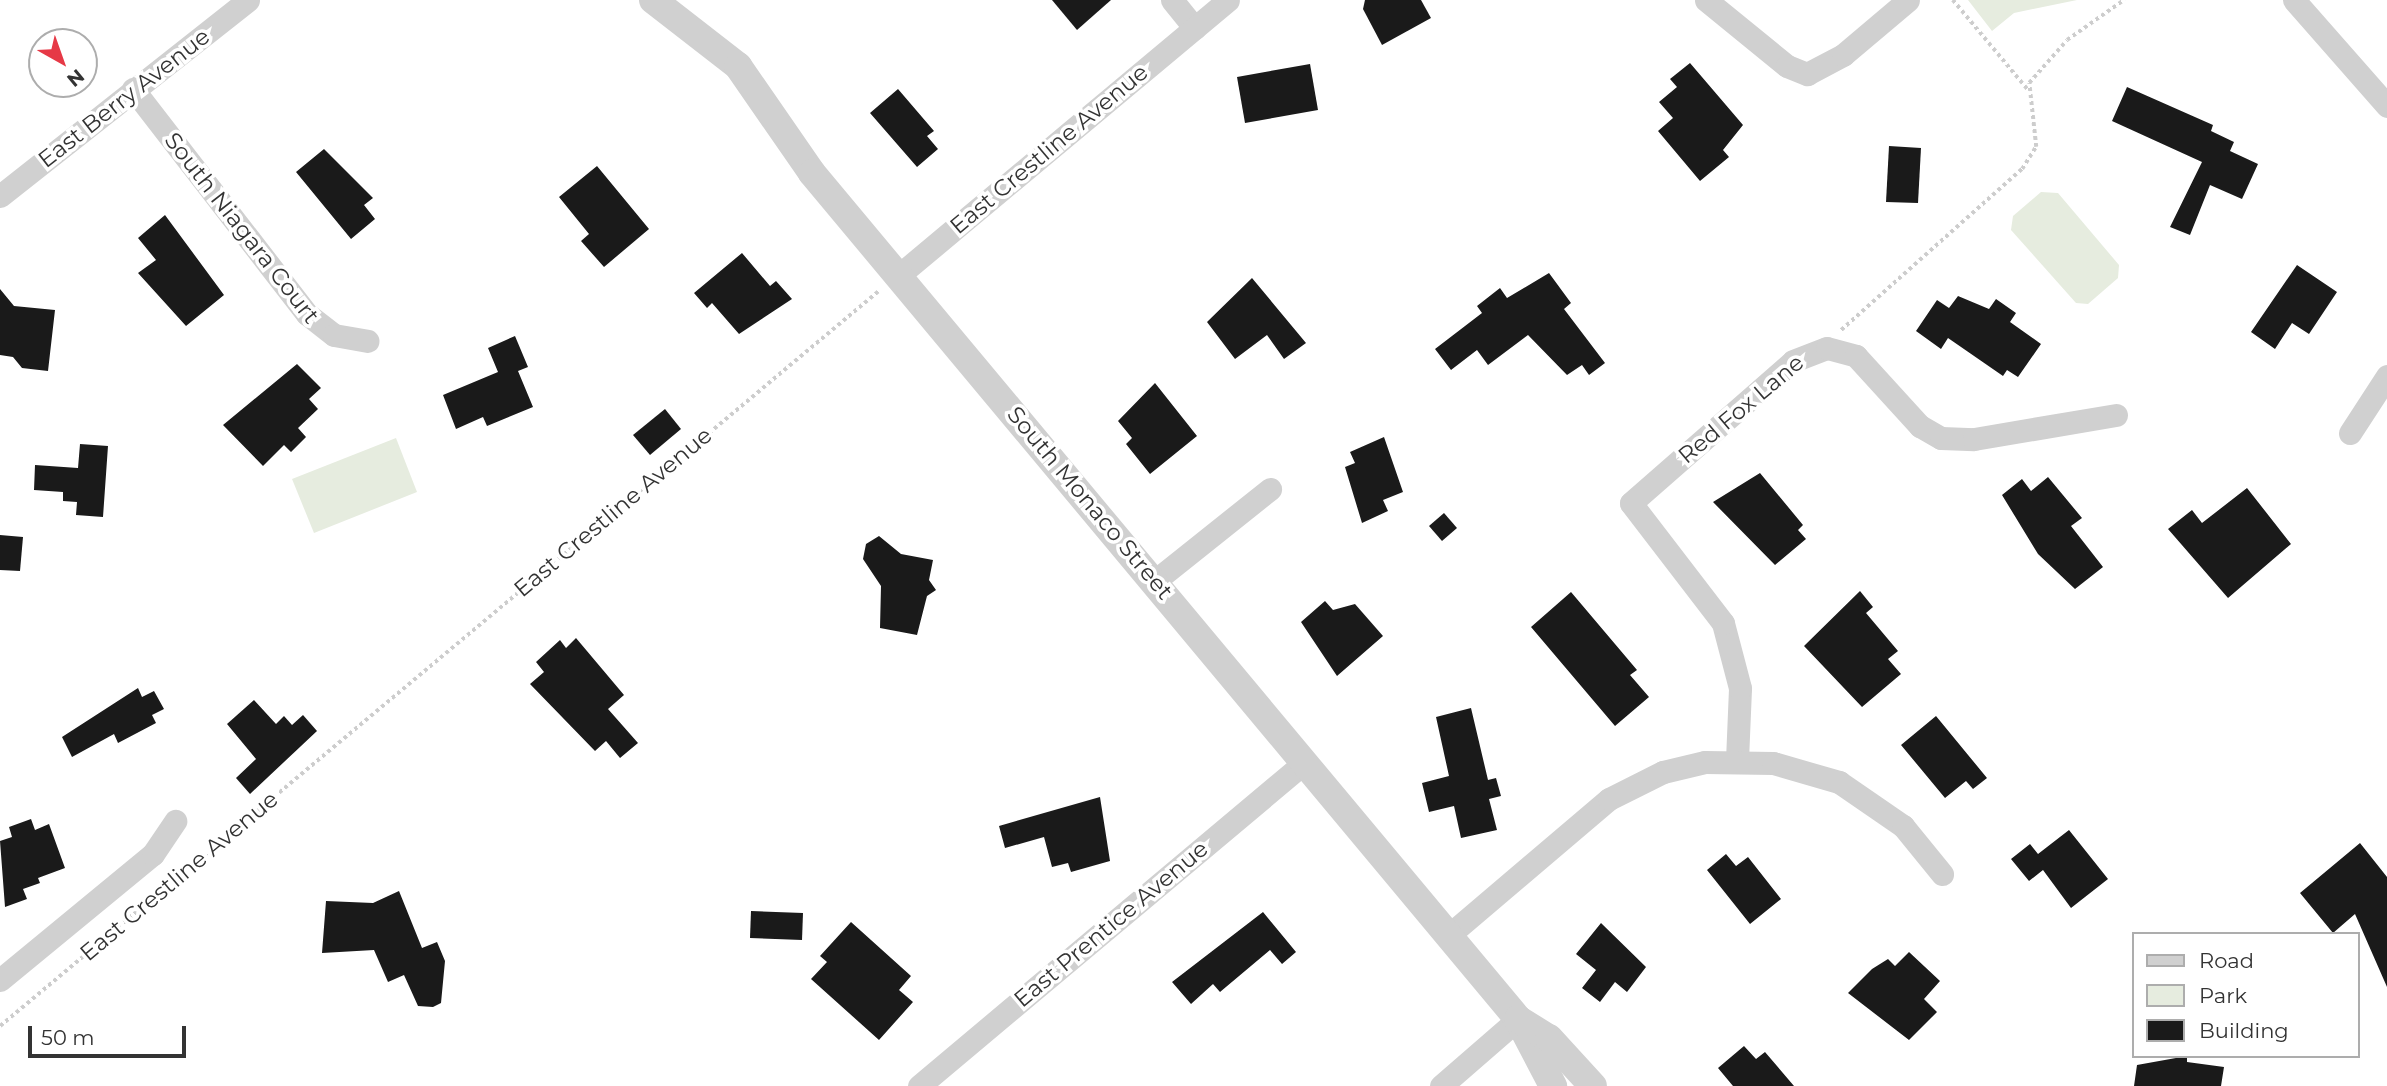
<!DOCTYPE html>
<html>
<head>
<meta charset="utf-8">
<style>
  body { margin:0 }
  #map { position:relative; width:2387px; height:1086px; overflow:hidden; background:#fff; font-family:Montserrat,sans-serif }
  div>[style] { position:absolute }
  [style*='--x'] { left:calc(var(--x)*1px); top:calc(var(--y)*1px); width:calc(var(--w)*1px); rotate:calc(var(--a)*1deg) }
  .green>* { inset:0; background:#e6ecdf }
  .building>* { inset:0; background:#1a1a1a }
  .path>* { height:3.5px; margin-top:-1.75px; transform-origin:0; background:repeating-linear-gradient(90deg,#cdcdcd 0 3.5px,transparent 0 7px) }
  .minor>* { height:23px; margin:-11.5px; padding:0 11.5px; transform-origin:11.5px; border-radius:11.5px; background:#d0d0d0 }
  .tertiary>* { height:28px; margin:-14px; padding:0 14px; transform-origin:14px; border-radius:14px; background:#d0d0d0 }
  span { translate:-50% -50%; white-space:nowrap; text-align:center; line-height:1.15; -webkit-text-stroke:7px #fff; paint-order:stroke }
  .street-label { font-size:23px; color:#333 }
  .legend { position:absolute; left:2132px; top:932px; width:228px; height:126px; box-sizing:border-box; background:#fff; border:2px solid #adadad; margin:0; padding:9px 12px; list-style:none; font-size:21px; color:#333 }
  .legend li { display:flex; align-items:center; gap:14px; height:35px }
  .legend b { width:35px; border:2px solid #adadad }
  .north { position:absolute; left:28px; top:28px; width:70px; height:70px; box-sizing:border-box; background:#fff; border:2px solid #adadad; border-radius:50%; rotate:140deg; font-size:19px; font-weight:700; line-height:28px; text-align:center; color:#333 }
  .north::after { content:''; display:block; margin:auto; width:24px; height:32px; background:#e63946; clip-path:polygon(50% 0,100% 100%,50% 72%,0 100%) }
  .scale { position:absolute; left:28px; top:1026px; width:158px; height:32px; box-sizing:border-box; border:4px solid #333; border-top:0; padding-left:9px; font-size:21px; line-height:24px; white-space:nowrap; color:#333; -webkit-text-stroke:5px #fff; paint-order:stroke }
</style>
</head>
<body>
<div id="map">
  <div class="green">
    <div style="clip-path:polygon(1968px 0,2077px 0,2014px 13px,1992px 31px)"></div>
    <div style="clip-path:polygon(2041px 192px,2058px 193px,2119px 265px,2118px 278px,2088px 304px,2076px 303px,2011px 230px,2013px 216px)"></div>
    <div style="clip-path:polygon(396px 438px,417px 492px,314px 533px,292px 479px)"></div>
  </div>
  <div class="building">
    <div style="clip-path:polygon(1052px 0,1111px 0,1077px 30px)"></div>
    <div style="clip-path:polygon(1365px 0,1421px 0,1431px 18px,1382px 45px,1363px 9px)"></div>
    <div style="clip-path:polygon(1690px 63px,1743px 125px,1723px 150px,1729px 157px,1700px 181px,1658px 131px,1673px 118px,1659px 102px,1677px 87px,1670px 79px)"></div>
    <div style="clip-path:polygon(1310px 64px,1318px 110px,1245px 123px,1237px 77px)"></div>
    <div style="clip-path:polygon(2127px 87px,2213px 125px,2211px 131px,2234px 142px,2230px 151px,2258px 164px,2242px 199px,2210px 185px,2190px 235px,2170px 227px,2202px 162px,2112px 121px)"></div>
    <div style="clip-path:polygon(898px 89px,934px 131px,927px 136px,938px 149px,917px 167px,870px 113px)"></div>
    <div style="clip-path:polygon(1889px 146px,1921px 148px,1918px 203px,1886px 202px)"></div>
    <div style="clip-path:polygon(324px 149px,373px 198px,364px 205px,375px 219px,351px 239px,296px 172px)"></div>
    <div style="clip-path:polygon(597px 166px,649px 229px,604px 267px,581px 241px,589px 234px,559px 197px)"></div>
    <div style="clip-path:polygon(165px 215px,224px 295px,186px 326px,138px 273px,156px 260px,138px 238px)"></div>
    <div style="clip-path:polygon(742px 253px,770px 286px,776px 281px,792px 299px,739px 334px,712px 303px,707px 308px,694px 293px)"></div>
    <div style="clip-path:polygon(2297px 265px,2337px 292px,2309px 334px,2292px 323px,2275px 349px,2251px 332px)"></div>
    <div style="clip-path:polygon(1549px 273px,1571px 303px,1564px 309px,1605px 363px,1589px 375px,1582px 365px,1567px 375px,1528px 335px,1488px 365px,1477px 350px,1451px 370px,1435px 349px,1482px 313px,1477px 306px,1500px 288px,1507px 298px)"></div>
    <div style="clip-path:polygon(1252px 278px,1306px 343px,1284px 359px,1267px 335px,1235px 359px,1207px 322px)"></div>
    <div style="clip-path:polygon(0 289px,14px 306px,55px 310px,48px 371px,22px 368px,13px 357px,0 355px)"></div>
    <div style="clip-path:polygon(1958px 296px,1989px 309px,1996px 299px,2016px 313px,2010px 322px,2041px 344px,2018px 377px,2007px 370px,2003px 376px,1948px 338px,1941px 349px,1916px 331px,1937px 300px,1949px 308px)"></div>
    <div style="clip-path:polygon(515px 336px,528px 367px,518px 371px,533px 407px,487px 426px,483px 417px,456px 429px,443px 395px,498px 372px,488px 348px)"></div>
    <div style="clip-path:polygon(297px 364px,321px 388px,309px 399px,318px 409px,298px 428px,306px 437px,291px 452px,284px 445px,263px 466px,223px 425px)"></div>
    <div style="clip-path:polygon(1155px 383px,1197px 436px,1150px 474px,1126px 444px,1132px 438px,1118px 421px)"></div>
    <div style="clip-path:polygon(665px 409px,681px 429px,650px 455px,633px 435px)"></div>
    <div style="clip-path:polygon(1384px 437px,1403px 492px,1383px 500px,1388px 511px,1362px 523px,1345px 467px,1355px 463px,1350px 452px)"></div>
    <div style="clip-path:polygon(80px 444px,108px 446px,103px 517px,76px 515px,77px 502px,63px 501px,63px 492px,34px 490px,35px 465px,78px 468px)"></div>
    <div style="clip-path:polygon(1760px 473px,1803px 525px,1798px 530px,1806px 539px,1775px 565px,1713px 502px)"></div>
    <div style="clip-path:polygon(2048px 477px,2082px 518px,2071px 526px,2103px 567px,2075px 589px,2038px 554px,2002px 495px,2022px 479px,2031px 491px)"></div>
    <div style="clip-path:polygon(2247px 488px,2291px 544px,2228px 598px,2168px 529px,2192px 510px,2202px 523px)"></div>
    <div style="clip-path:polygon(1444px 513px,1457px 528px,1442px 541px,1429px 526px)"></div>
    <div style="clip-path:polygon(0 535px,23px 537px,20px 571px,0 570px)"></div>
    <div style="clip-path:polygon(879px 536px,901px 554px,933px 560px,929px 580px,936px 590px,927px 596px,917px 635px,880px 628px,881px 586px,863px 559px,866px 544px)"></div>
    <div style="clip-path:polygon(1860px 591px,1873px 607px,1866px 613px,1898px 651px,1888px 659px,1901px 674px,1862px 707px,1804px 646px)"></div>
    <div style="clip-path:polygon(1571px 592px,1637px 670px,1630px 675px,1649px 697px,1615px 726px,1531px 627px)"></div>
    <div style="clip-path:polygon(1325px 601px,1333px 610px,1355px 604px,1383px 636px,1337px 676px,1301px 622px)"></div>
    <div style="clip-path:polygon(576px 638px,624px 695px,608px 709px,638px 743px,620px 758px,606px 741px,595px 751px,530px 684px,544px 672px,536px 662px,560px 640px,566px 648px)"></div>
    <div style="clip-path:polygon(138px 688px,142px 697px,154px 691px,164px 709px,152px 715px,156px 723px,118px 743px,114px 734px,72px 757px,62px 737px)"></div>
    <div style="clip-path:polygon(254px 700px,276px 724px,284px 716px,292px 725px,303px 715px,317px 731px,250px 794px,236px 778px,256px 759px,227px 724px)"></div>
    <div style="clip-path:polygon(1471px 708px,1488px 780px,1496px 778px,1501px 796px,1489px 799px,1497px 830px,1461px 838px,1454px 806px,1429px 812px,1422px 783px,1449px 776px,1436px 717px)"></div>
    <div style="clip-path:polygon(1936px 716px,1987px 778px,1973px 789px,1966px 781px,1945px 798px,1901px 745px)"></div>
    <div style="clip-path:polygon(1100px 797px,1110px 861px,1071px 872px,1068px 863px,1052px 867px,1044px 837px,1005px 848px,999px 826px)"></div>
    <div style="clip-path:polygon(31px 819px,35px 830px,49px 824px,65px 868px,38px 878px,40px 883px,23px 889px,27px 899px,5px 907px,0 841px,12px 837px,9px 827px)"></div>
    <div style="clip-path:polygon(2069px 830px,2108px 879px,2071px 908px,2043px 870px,2029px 881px,2011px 859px,2030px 844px,2038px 854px)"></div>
    <div style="clip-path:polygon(2360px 843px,2387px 877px,2387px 987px,2355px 914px,2333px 933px,2300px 893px)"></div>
    <div style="clip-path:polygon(1726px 854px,1736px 866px,1748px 857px,1781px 899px,1750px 924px,1707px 870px)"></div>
    <div style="clip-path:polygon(399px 891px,422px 948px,437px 942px,445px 961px,441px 1003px,433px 1007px,418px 1006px,404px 975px,388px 982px,374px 950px,322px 953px,326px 901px,373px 903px)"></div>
    <div style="clip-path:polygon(751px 911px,803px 913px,802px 940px,750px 938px)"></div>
    <div style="clip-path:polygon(1263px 912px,1296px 952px,1282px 964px,1270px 950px,1220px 992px,1213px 984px,1191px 1004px,1172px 982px)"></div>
    <div style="clip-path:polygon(851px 922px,911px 976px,899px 990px,913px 1002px,879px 1040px,811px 979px,827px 962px,820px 956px)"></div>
    <div style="clip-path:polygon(1601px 923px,1646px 967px,1627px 992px,1615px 982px,1600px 1002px,1582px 988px,1596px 970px,1576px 954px)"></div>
    <div style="clip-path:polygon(1909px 952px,1940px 981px,1924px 999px,1937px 1012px,1909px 1040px,1848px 993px,1872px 969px,1888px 959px,1895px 966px)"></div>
    <div style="clip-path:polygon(1744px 1046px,1756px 1059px,1765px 1052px,1794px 1086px,1733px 1086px,1718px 1068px)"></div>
    <div style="clip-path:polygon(2187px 1056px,2187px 1062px,2224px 1067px,2221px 1086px,2134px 1086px,2137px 1065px)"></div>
  </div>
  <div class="path">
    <div style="--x:1953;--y:0;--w:119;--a:50.1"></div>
    <div style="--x:1841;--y:330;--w:242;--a:-41.7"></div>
    <div style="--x:2022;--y:169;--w:26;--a:-58"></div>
    <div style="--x:2036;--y:147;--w:64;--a:-96.2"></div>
    <div style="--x:2029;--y:83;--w:57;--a:-48.5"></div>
    <div style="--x:2067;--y:40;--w:70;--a:-35.1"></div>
    <div style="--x:0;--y:1026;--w:1147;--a:-39.91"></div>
  </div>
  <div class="minor">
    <div style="--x:1172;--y:0;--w:36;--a:51"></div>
    <div style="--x:1706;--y:0;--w:104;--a:39.2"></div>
    <div style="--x:1787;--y:66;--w:22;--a:22"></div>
    <div style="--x:1807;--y:74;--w:41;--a:-27.8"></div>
    <div style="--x:1843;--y:55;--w:85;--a:-40.2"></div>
    <div style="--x:2294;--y:0;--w:141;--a:48.7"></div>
    <div style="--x:133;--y:89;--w:284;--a:52.3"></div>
    <div style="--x:307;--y:314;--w:34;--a:38"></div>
    <div style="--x:334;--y:335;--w:34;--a:10"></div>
    <div style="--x:0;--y:196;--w:316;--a:-38.3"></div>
    <div style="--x:898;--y:276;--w:430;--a:-39.9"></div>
    <div style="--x:2350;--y:433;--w:68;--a:-57"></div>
    <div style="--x:1156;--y:580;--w:146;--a:-38.6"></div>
    <div style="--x:1737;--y:760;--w:72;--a:-87.6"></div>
    <div style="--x:1740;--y:688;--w:67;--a:-104.7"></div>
    <div style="--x:1723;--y:623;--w:151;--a:-127.5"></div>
    <div style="--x:1631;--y:503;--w:215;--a:-41.2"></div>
    <div style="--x:1793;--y:361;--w:36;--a:-21"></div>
    <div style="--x:1827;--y:348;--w:30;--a:15"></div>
    <div style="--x:1856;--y:356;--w:95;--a:47.6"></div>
    <div style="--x:1920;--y:426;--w:24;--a:30"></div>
    <div style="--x:1941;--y:438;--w:33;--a:2"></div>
    <div style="--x:1974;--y:439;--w:144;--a:-9.6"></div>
    <div style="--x:1449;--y:935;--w:210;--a:-40.4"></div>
    <div style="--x:1609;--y:799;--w:60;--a:-26.6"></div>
    <div style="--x:1663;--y:772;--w:43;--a:-13.4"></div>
    <div style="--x:1705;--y:762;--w:68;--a:0.8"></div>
    <div style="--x:1773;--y:763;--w:69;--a:16.1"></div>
    <div style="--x:1839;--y:782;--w:78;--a:34.5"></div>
    <div style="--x:1903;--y:826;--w:62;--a:50.9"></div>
    <div style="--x:0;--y:980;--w:198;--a:-39.5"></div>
    <div style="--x:153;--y:854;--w:40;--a:-56"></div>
    <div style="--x:919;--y:1086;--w:504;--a:-40.01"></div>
    <div style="--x:1441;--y:1086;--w:102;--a:-41"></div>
  </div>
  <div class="tertiary">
    <div style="--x:653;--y:0;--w:108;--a:37.8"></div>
    <div style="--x:738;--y:66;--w:130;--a:55.3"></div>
    <div style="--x:812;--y:173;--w:1102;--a:50.15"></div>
    <div style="--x:1518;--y:1019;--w:76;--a:62.4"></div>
    <div style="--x:1518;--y:1019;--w:36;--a:32"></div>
    <div style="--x:1549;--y:1038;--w:65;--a:47.5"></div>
  </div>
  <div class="street-label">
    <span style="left:124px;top:98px;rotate:-38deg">East Berry Avenue</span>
    <span style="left:1049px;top:149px;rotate:-40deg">East Crestline Avenue</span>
    <span style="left:242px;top:228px;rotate:52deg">South Niagara Court</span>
    <span style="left:1741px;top:409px;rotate:-40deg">Red Fox Lane</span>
    <span style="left:1090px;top:503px;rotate:50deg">South Monaco Street</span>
    <span style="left:613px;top:512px;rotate:-40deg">East Crestline Avenue</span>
    <span style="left:179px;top:876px;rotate:-40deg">East Crestline Avenue</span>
    <span style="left:1111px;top:924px;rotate:-40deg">East Prentice Avenue</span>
  </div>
  <ul class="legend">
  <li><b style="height:9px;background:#d0d0d0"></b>Road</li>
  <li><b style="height:19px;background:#e6ecdf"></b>Park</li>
  <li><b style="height:19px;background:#1a1a1a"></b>Building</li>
  </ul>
  <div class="north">N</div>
  <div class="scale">50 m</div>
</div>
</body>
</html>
